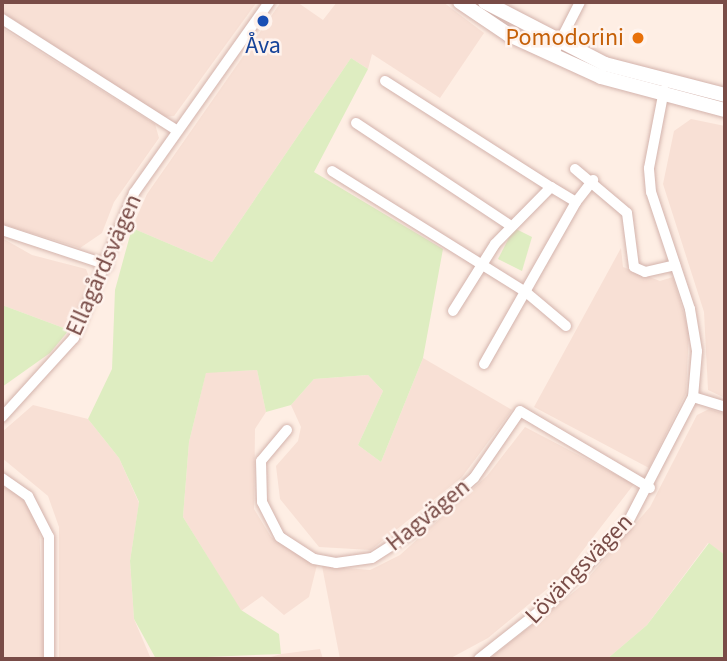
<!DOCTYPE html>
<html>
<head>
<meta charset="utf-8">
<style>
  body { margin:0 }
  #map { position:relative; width:727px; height:661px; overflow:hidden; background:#feeee4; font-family:"Source Sans 3",sans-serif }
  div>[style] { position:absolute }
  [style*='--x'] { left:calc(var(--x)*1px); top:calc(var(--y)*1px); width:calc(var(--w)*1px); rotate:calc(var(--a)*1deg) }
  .residential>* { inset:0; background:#f8e0d5 }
  .green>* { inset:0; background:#deedc1 }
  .roads { filter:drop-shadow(0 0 2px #d3b3ac) drop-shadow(0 0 2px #d3b3ac) }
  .street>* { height:10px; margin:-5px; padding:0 5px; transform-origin:5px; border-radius:5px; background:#fff }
  .secondary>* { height:14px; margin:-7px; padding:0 7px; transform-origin:7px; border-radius:7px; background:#fff }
  .dots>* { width:19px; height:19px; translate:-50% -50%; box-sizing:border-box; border:4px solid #fff3ed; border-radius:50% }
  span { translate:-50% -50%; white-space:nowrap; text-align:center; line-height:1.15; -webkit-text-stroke:5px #fff3ed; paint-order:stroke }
  .food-label { font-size:24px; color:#c56008 }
  .right { translate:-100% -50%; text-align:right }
  .transit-label { font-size:24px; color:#164399 }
  .street-label { font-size:24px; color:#794c47 }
  .frame { position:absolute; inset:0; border:4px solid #794c47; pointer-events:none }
</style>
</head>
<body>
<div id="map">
  <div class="residential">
    <div style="clip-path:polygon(2px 2px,257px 2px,174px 116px,164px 117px,2px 12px)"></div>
    <div style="clip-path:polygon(281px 2px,297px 2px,323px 20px,337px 2px,443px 2px,484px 33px,440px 98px,372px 54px,368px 69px,351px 58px,212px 262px,132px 228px,147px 194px)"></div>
    <div style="clip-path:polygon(2px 28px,155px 124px,159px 138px,114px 202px,102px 233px,80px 248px,2px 224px)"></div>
    <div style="clip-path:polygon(691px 119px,725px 126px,725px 398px,708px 390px,704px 312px,663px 184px,674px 131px)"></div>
    <div style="clip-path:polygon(2px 238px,32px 255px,86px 269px,91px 282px,69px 330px,2px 305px)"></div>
    <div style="clip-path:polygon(621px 248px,623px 267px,660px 281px,673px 277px,689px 331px,686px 393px,649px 468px,534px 407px)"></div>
    <div style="clip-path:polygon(423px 358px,512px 410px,462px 477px,371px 550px,319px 547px,280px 499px,276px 466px,298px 441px,301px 427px,291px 405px,314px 379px,368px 375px,383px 391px,358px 445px,381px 462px)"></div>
    <div style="clip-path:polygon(257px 370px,266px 412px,255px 429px,254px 509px,271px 537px,317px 565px,309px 597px,284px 615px,262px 596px,241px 611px,183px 517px,189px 442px,206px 372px)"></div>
    <div style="clip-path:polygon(33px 405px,88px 419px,119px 458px,139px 503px,130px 561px,134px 619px,151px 659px,59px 659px,59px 527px,48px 496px,2px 458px,2px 432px)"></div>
    <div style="clip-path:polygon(709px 409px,725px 414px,725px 555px,708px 543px,647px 625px,607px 659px,489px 659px,580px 587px,650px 507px,697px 415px)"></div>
    <div style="clip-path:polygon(525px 427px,634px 484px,564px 575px,488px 638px,449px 659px,340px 659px,322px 566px,370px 570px,400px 555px,487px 476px)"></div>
    <div style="clip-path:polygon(2px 487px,16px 491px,39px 521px,44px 659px,2px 659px)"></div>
    <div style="clip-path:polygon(320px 649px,323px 659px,264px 659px,281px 654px)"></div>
  </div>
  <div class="green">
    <div style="clip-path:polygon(351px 58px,368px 69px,314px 172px,443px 249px,423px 358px,381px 462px,358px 445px,383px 391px,368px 375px,314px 379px,291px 405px,266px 412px,257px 370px,206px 373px,189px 442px,183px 517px,241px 610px,279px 634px,281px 654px,156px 659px,134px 619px,130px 561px,139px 502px,119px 458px,88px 419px,112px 369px,115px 290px,132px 228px,212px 262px)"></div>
    <div style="clip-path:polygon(514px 228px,532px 237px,522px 271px,498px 259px)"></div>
    <div style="clip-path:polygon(2px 305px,69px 330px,50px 353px,2px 387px)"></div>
    <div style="clip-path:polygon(709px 543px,725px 555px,725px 659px,607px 659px,647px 625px)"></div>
  </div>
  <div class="roads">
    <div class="street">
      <div style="--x:2;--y:19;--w:206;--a:32.5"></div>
      <div style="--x:553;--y:55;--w:59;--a:-63"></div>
      <div style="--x:385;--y:81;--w:197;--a:32.6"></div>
      <div style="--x:551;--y:187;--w:80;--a:134.5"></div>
      <div style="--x:495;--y:244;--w:79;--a:122.1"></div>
      <div style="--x:356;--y:123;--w:186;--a:33.6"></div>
      <div style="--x:575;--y:169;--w:68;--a:40.2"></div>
      <div style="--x:627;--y:213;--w:54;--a:82.6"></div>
      <div style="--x:634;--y:267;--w:12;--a:24"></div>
      <div style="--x:645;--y:272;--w:31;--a:-13"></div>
      <div style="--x:332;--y:171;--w:230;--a:32"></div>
      <div style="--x:527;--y:293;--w:51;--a:40.2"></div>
      <div style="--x:576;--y:202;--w:28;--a:-52"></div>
      <div style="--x:2;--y:230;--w:111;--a:18.4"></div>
      <div style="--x:484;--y:364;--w:186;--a:-60.4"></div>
      <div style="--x:576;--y:202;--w:29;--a:-149"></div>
      <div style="--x:693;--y:397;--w:34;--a:17"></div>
      <div style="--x:2;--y:417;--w:107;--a:-47.7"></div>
      <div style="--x:74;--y:338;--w:157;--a:-67.5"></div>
      <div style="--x:134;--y:193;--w:234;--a:-54.7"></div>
      <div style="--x:287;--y:430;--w:40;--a:130"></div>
      <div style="--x:261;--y:461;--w:41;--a:88.6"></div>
      <div style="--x:262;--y:502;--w:39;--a:63"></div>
      <div style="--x:280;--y:537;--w:40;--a:32.9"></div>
      <div style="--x:314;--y:559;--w:22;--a:10"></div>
      <div style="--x:336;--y:563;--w:36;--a:-8"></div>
      <div style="--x:372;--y:558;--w:50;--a:-32.7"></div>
      <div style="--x:414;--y:531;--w:80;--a:-41.5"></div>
      <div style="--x:474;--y:478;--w:81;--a:-55.5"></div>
      <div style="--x:520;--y:411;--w:151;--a:30.6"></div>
      <div style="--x:2;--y:478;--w:32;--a:35"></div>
      <div style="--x:28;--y:496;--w:46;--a:62.9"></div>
      <div style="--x:49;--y:537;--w:122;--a:90"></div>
      <div style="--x:479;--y:659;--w:90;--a:-38.3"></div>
      <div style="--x:550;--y:603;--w:108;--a:-45.4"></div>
      <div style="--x:626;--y:526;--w:145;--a:-62.6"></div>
      <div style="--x:693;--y:397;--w:46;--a:-85"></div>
      <div style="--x:697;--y:351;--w:43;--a:-99.5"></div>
      <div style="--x:690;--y:309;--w:123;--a:-108.4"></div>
      <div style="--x:651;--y:192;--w:24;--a:-95"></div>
      <div style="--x:649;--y:168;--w:79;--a:-79.1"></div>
    </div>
    <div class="secondary">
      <div style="--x:460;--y:2;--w:59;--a:34"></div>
      <div style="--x:509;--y:35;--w:101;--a:24.5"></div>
      <div style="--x:601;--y:77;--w:128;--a:14.9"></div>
      <div style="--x:485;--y:2;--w:135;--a:27.3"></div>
      <div style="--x:605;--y:64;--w:124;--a:14.5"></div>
    </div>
  </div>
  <div class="dots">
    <div style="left:263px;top:21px;background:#1a4fb4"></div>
    <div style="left:638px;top:38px;background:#e8710a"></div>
  </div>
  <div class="food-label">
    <span class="right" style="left:624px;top:38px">Pomodorini</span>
  </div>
  <div class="transit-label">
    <span style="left:263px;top:46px">Åva</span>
  </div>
  <div class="street-label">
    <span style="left:104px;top:265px;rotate:-66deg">Ellagårdsvägen</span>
    <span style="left:428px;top:515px;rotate:-39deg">Hagvägen</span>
    <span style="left:579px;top:569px;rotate:-46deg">Lövängsvägen</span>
  </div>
  <div class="frame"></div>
</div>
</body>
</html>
